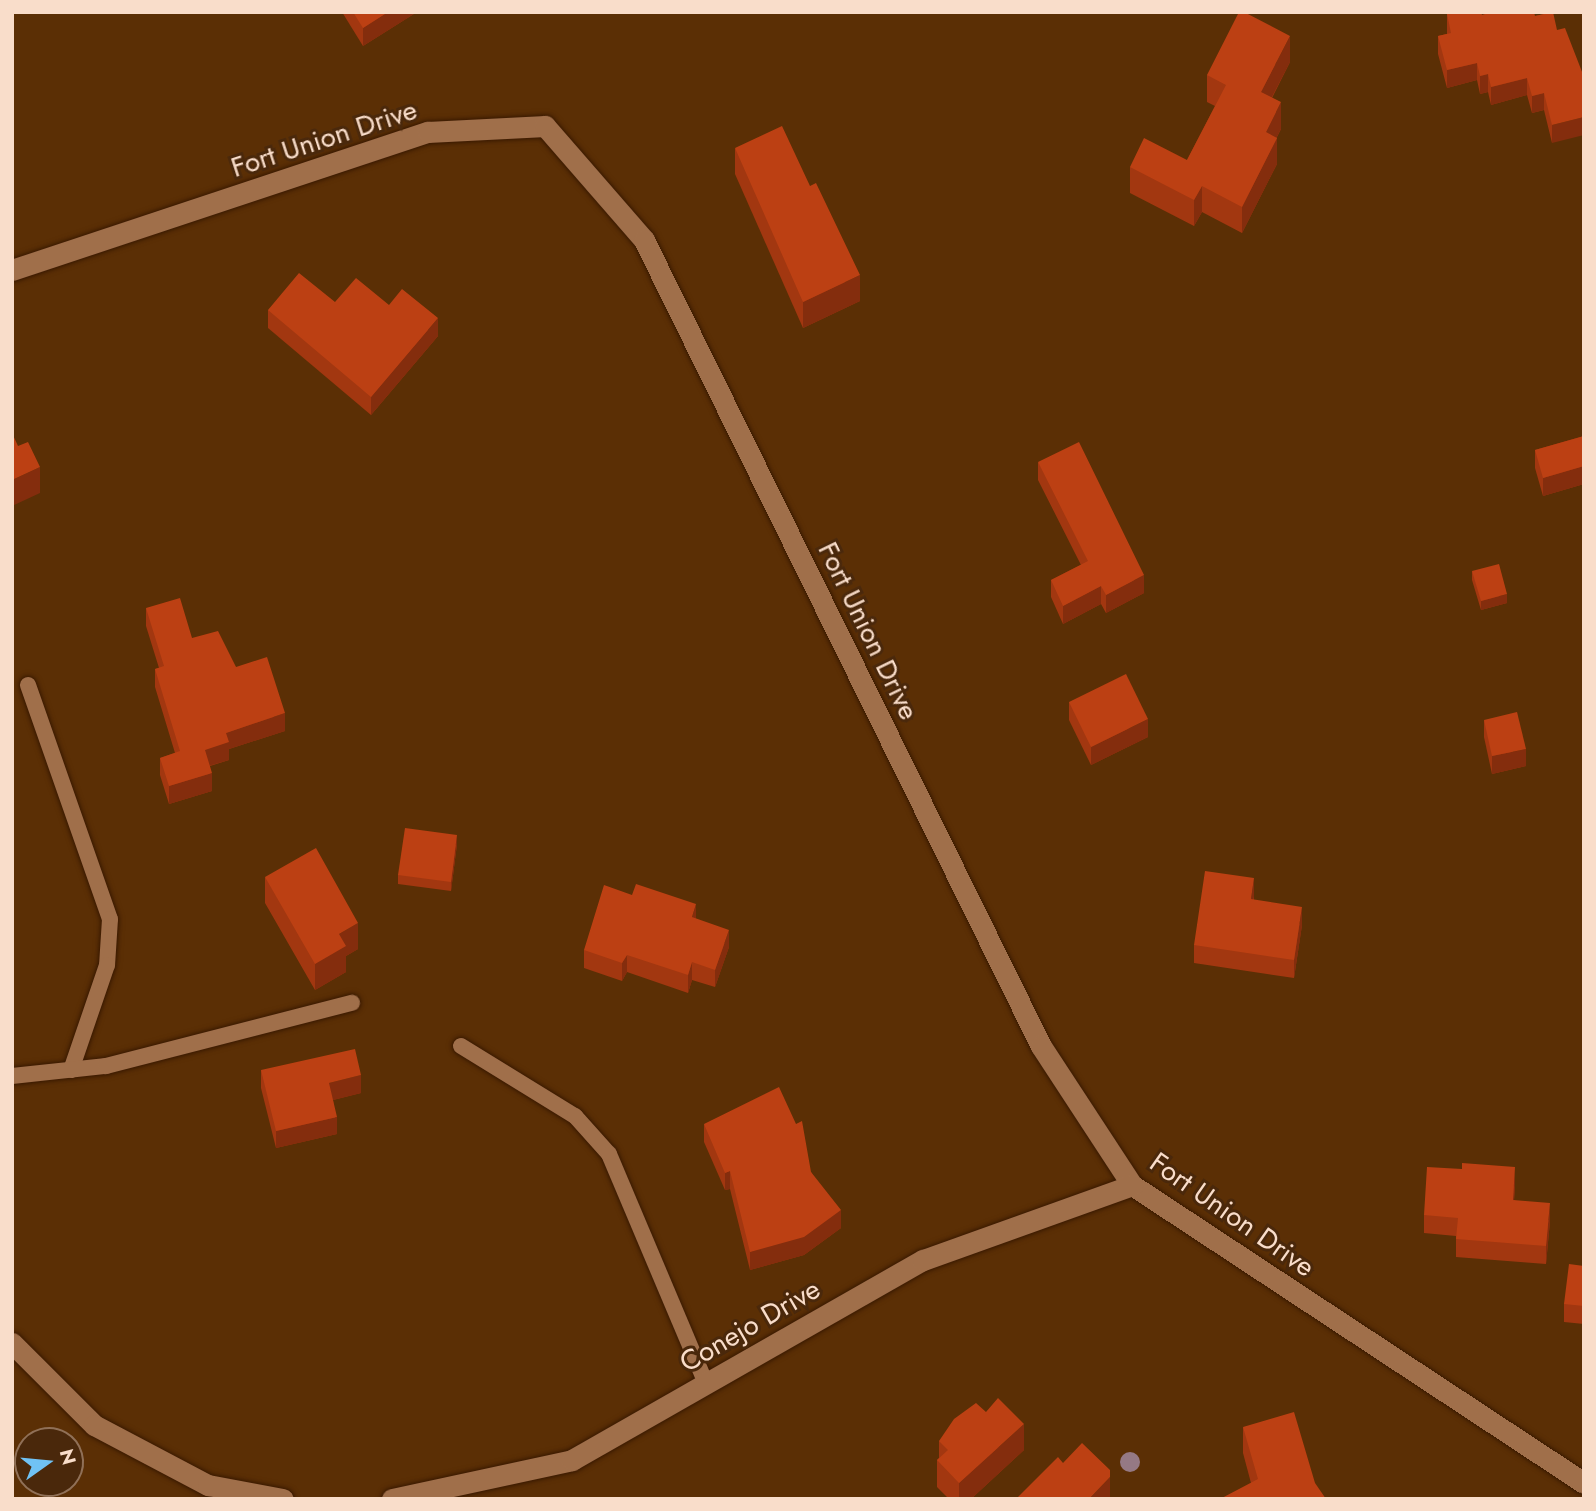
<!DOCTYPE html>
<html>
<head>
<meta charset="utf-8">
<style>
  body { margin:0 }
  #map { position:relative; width:1596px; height:1511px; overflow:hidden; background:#5b2f05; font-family:Jost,sans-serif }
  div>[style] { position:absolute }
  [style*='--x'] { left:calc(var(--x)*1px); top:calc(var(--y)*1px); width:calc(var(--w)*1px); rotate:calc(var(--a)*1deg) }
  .roads { filter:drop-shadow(0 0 2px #391900) drop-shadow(0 0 2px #391900) }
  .lane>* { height:16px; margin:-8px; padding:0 8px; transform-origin:8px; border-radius:8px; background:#a06f4a }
  .street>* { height:21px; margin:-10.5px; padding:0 10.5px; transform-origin:10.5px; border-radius:10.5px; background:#a06f4a }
  .trees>* { width:20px; height:20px; margin:-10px; border-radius:50%; background:#957984 }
  .wall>* { inset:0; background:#a23710 }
  .shaded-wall>* { inset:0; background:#842d0d }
  .building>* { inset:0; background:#bc4013 }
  span { translate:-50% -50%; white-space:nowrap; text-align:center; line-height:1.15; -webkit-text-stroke:6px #4a280b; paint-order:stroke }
  .street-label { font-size:28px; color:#f9ddca }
  .frame { position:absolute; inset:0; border:14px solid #f9ddca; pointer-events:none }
  .north { position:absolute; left:14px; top:1427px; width:70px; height:70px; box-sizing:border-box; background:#4a280b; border:2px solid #907057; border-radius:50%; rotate:75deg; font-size:19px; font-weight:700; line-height:28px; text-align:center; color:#f9ddca }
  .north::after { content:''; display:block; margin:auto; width:24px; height:32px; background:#70c2f4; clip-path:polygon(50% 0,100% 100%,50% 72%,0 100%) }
</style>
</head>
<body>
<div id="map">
  <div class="roads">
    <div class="lane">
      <div style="--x:28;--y:685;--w:248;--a:70.7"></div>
      <div style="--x:110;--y:919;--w:46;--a:93.7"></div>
      <div style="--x:107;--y:965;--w:111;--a:108.9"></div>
      <div style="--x:461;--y:1046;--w:134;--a:31.6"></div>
      <div style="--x:575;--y:1116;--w:51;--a:48.2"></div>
      <div style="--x:609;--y:1154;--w:250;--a:67.1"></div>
      <div style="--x:12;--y:1076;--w:95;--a:-6.1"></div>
      <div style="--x:106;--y:1066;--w:254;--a:-14.4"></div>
    </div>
    <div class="street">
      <div style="--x:12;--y:270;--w:438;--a:-18.4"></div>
      <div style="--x:428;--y:132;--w:117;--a:-2.9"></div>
      <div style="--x:545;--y:126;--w:151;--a:49"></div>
      <div style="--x:644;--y:240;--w:898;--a:63.78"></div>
      <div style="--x:1041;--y:1046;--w:166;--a:56.8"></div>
      <div style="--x:1132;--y:1185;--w:541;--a:33.4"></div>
      <div style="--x:12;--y:1343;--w:116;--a:45"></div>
      <div style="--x:94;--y:1425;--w:129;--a:27.8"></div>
      <div style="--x:208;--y:1485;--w:76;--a:10.6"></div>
      <div style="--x:392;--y:1499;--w:184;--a:-12.2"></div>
      <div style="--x:572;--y:1460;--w:404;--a:-29.7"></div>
      <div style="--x:923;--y:1260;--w:222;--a:-19.7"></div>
    </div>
  </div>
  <div class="trees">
    <div style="left:1130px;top:1462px"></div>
  </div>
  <div class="wall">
    <div style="clip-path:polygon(342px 12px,417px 12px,363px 46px)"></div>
    <div style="clip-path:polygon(1553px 12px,1552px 143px,1544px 110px,1532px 113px,1527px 95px,1491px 105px,1488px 92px,1480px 94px,1477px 80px,1447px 88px,1438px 54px,1438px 36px,1447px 34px,1447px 14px,1535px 16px)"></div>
    <div style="clip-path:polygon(1290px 62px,1272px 98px,1281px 129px,1277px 137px,1277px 164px,1242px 233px,1202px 212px,1194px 226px,1130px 193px,1130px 167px,1187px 160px,1215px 106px,1207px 102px,1207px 75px)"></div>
    <div style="clip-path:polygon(735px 148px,860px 301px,803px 328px,735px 174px)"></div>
    <div style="clip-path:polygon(335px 302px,389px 305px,438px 336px,371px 415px,268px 328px,268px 310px)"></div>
    <div style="clip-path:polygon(1584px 436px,1584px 484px,1543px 496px,1535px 468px,1535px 450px)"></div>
    <div style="clip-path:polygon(1038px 462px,1144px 593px,1106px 613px,1101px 604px,1063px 624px,1051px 597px,1051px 580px,1081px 565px,1038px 480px)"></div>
    <div style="clip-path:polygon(1472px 571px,1507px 603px,1481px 610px,1472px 580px)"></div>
    <div style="clip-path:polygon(146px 608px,236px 667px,285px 731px,229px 749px,229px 760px,210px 766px,212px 791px,169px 804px,160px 775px,160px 758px,175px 753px,155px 687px,155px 669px,159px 668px,146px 626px)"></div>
    <div style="clip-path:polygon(1069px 702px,1148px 737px,1091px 765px,1069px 720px)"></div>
    <div style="clip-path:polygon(1484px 720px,1526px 766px,1492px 774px,1484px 737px)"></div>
    <div style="clip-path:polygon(457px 844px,451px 891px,398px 884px,398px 875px)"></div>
    <div style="clip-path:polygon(265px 877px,358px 949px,346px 956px,346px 972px,315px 990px,265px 903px)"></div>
    <div style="clip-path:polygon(1254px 896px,1254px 900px,1302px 925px,1294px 978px,1194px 963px,1194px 945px)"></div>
    <div style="clip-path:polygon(696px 919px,729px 947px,715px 987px,692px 980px,688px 993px,627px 972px,622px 981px,584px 968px,584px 950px)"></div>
    <div style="clip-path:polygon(261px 1070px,361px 1093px,333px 1100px,337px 1134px,276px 1148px,261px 1088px)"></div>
    <div style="clip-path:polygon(704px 1124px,811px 1172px,841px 1228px,804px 1255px,750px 1270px,730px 1189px,725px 1190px,704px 1142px)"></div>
    <div style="clip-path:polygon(1515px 1185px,1514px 1200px,1550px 1221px,1546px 1264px,1456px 1257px,1456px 1236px,1424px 1233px,1424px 1215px)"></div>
    <div style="clip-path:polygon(1584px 1266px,1584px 1324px,1564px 1322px,1564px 1304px)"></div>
    <div style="clip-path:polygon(1243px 1427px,1315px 1483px,1251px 1483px,1243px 1453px)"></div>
    <div style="clip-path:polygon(939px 1441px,1024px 1450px,971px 1499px,949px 1499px,937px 1487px,937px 1460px,939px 1458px)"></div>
  </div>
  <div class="shaded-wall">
    <div style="clip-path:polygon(388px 12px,417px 12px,363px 46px,363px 28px)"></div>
    <div style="clip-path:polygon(1290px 36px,1290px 62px,1261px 118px,1261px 92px)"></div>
    <div style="clip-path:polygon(1477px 63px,1477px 80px,1447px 88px,1447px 70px)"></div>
    <div style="clip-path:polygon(1488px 74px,1488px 92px,1480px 94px,1480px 76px)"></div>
    <div style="clip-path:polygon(1527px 78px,1527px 95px,1491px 105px,1491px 87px)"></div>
    <div style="clip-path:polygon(1544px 93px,1544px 110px,1532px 113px,1532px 96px)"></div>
    <div style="clip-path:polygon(1281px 102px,1281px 129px,1266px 158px,1266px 132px)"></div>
    <div style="clip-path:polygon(1584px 117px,1584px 135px,1552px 143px,1552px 125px)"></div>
    <div style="clip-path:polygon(1277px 138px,1277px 164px,1242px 233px,1242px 207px)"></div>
    <div style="clip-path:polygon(1202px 186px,1202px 212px,1194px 226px,1194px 200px)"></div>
    <div style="clip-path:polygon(860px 275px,860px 301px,803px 328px,803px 302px)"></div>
    <div style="clip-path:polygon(438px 318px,438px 336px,371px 415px,371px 397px)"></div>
    <div style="clip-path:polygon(1584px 466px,1584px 484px,1543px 496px,1543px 478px)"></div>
    <div style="clip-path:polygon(40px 467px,40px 493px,12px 506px,12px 480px)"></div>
    <div style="clip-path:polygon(1144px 575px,1144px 593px,1106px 613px,1106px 595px)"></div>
    <div style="clip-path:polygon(1101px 586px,1101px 604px,1063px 624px,1063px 606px)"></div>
    <div style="clip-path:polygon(1507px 594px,1507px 603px,1481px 610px,1481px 601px)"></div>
    <div style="clip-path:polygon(285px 713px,285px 731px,229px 749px,229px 760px,205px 767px,205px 750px,226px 733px)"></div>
    <div style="clip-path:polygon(1148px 719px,1148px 737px,1091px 765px,1091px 747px)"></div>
    <div style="clip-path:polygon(1526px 749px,1526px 766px,1492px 774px,1492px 756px)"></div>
    <div style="clip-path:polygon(212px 773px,212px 791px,169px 804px,169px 786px)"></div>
    <div style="clip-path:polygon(457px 835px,457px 844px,451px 891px,451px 882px)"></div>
    <div style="clip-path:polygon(1254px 878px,1254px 896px,1251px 917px,1251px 899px)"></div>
    <div style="clip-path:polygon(696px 904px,696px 922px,692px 917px)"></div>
    <div style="clip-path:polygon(1302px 907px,1302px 925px,1294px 978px,1294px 960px)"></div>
    <div style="clip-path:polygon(358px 923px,358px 949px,346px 956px,346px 972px,315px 990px,315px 964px,339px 934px)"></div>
    <div style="clip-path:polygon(729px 930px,729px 947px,715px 987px,715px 970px)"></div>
    <div style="clip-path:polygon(627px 955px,627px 972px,622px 981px,622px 963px)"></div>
    <div style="clip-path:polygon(692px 962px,692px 980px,688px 993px,688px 975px)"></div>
    <div style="clip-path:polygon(361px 1075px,361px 1093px,329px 1101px,329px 1083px)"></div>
    <div style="clip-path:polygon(337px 1117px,337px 1134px,276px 1148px,276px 1131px)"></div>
    <div style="clip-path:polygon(1515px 1167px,1515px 1185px,1513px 1217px,1513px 1200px)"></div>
    <div style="clip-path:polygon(730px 1171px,730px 1189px,725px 1190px,725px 1173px)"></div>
    <div style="clip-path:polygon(1550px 1203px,1550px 1221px,1546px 1264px,1546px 1246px)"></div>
    <div style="clip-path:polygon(841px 1210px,841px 1228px,804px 1255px,750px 1270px,750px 1252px)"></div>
    <div style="clip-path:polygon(1024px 1424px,1024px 1450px,971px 1499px,959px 1499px,959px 1483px)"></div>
    <div style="clip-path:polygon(1110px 1477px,1110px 1499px,1089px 1499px)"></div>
  </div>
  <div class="building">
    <div style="clip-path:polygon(353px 12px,388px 12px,363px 28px)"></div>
    <div style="clip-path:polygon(1239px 12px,1244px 12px,1290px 36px,1261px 92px,1281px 102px,1266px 132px,1277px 138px,1242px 207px,1202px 186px,1194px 200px,1130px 167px,1144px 138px,1187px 160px,1226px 85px,1207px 75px)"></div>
    <div style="clip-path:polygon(1453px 12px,1481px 12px,1482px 15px,1491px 12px,1534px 12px,1535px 16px,1553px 12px,1557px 30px,1565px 28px,1584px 77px,1584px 117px,1552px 125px,1544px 93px,1532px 96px,1527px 78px,1491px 87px,1488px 74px,1480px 76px,1477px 63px,1447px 70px,1438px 36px,1451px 33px,1447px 14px)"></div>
    <div style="clip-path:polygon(782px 126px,810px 186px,816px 183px,860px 275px,803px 302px,735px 148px)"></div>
    <div style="clip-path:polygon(299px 273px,335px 302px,356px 278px,389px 305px,402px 289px,438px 318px,371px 397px,268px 310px)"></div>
    <div style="clip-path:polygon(12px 433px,18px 446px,28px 442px,40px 467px,12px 480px)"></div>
    <div style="clip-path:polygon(1584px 436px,1584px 466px,1543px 478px,1535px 450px)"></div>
    <div style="clip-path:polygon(1079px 442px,1144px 575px,1106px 595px,1101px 586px,1063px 606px,1051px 580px,1088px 561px,1038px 462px)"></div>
    <div style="clip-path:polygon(1499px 564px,1507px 594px,1481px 601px,1472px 571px)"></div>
    <div style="clip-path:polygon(180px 598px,192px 638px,218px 631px,236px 667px,267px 657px,285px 713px,226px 733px,229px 742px,205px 750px,212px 773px,169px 786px,160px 758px,180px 751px,155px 669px,164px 666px,146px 608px)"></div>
    <div style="clip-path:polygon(1126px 674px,1148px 719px,1091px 747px,1069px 702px)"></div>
    <div style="clip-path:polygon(1517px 712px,1526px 749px,1492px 756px,1484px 720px)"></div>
    <div style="clip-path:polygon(405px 828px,457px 835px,451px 882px,398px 875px)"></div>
    <div style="clip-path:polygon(316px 848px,358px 923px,339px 934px,346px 946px,315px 964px,265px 877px)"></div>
    <div style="clip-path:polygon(1205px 871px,1254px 878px,1251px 899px,1302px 907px,1294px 960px,1194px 945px)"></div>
    <div style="clip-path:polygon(636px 884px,696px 904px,692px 917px,729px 930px,715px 970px,692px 962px,688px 975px,627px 955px,622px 963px,584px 950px,604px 885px,632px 895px)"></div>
    <div style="clip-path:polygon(355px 1049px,361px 1075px,329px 1083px,337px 1117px,276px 1131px,261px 1070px)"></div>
    <div style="clip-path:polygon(779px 1087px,796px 1124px,802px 1121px,811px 1172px,841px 1210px,804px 1237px,750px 1252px,730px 1171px,725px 1173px,704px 1124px)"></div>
    <div style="clip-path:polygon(1462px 1163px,1515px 1167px,1513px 1200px,1550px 1203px,1546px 1246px,1456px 1239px,1458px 1218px,1424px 1215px,1427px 1167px,1462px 1169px)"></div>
    <div style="clip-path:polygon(1569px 1264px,1584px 1266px,1584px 1306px,1564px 1304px)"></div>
    <div style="clip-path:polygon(998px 1398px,1024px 1424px,959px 1483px,937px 1460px,948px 1450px,939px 1441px,954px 1419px,976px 1403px,986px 1412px)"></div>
    <div style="clip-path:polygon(1294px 1412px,1315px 1483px,1326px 1499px,1220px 1499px,1258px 1479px,1243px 1427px)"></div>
    <div style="clip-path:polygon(1082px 1443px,1110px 1470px,1110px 1477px,1089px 1499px,1016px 1499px,1058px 1457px,1063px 1463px)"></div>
  </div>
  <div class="street-label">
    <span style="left:324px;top:139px;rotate:-18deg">Fort Union Drive</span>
    <span style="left:868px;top:631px;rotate:64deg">Fort Union Drive</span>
    <span style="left:1232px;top:1215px;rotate:35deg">Fort Union Drive</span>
    <span style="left:750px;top:1326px;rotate:-30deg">Conejo Drive</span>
  </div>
  <div class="frame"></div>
  <div class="north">N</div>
</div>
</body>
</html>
